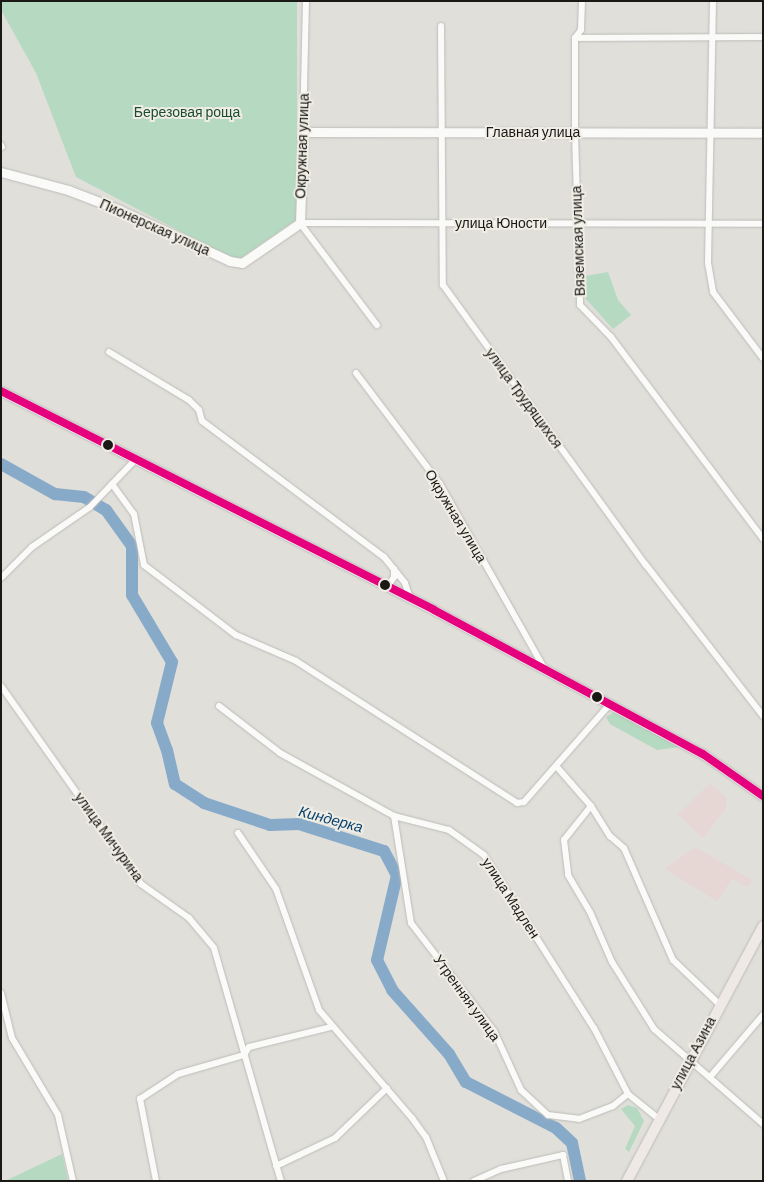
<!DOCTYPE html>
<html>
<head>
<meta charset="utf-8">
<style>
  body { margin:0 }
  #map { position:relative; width:764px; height:1182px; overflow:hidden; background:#e0dfda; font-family:Barlow,sans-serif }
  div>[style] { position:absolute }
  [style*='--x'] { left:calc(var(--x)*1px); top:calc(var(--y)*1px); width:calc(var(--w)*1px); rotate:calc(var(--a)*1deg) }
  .commercial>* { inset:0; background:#e6d6d4 }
  .green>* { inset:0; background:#b6d9c1 }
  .river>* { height:12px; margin:-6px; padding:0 6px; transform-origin:6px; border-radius:6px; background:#88aac9 }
  .roads { filter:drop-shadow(0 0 1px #bdbcb8) drop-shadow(0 0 1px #bdbcb8) }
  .street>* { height:6px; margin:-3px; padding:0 3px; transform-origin:3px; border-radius:3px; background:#fafaf9 }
  .secondary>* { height:9px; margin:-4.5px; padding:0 4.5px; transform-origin:4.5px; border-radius:4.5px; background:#fafaf9 }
  .primary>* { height:10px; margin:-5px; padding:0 5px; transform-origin:5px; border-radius:5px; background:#eee8e6 }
  .bus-1>* { height:8px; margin:-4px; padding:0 4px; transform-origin:4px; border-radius:4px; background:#e5007d }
  .dots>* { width:14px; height:14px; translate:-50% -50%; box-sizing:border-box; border:2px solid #f0ede4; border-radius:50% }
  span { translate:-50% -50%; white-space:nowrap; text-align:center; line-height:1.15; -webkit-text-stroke:4px #f0ede4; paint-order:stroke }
  .park-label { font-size:14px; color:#194c31 }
  .street-label { font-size:14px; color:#1a1916 }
  .water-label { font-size:15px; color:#094470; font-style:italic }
  .frame { position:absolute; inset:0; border:2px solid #1a1916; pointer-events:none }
</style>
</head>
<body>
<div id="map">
  <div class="commercial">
    <div style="clip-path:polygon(710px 784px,726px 797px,726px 808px,703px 838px,678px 815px)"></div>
    <div style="clip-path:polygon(695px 847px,752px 880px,748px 887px,732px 879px,717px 901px,665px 869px)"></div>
  </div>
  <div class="green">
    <div style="clip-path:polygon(1px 1px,297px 1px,297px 219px,237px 261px,76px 177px,36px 73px,1px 10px)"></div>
    <div style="clip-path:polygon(608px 272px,618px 300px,631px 315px,613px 329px,586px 299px,585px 276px)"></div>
    <div style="clip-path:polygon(618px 710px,642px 724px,643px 729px,662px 733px,680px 747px,657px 750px,610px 724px,606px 717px)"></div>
    <div style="clip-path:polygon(628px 1105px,637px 1108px,644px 1121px,629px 1152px,625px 1149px,635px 1126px,621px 1109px)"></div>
    <div style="clip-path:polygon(62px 1154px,68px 1181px,5px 1181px)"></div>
  </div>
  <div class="river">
    <div style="--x:1;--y:464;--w:62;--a:29.1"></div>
    <div style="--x:55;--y:494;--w:29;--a:6"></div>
    <div style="--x:84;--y:497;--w:26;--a:31"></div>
    <div style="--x:106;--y:510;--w:44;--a:54.2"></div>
    <div style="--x:132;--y:546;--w:49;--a:90"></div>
    <div style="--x:132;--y:595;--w:78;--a:59.2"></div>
    <div style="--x:172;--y:662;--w:63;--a:103.8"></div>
    <div style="--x:157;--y:723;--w:29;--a:70"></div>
    <div style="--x:167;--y:750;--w:35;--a:77"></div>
    <div style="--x:175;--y:784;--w:35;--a:33"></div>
    <div style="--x:204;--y:803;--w:70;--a:18.4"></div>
    <div style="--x:270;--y:825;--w:29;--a:-2"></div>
    <div style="--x:299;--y:824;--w:89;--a:17.6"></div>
    <div style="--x:384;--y:851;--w:27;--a:62"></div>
    <div style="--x:397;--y:875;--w:87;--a:103.2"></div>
    <div style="--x:377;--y:960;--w:34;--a:63"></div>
    <div style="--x:392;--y:990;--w:86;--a:48.3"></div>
    <div style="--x:449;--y:1054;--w:33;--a:59"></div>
    <div style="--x:466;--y:1082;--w:101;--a:27.1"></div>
    <div style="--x:556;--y:1128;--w:22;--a:43"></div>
    <div style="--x:572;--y:1143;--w:39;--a:78"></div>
  </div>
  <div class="roads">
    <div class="street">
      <div style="--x:582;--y:1;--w:29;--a:92"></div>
      <div style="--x:581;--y:30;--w:10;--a:127"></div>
      <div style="--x:575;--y:38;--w:95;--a:90"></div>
      <div style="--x:575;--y:133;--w:172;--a:88.3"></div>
      <div style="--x:580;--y:305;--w:45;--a:45.9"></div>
      <div style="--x:611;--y:337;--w:253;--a:53"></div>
      <div style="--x:713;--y:1;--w:262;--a:91.1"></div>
      <div style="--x:708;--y:263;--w:29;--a:80"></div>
      <div style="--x:713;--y:292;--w:83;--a:52.9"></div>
      <div style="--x:441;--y:26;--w:259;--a:89.6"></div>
      <div style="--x:443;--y:285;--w:346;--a:54.1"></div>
      <div style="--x:646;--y:565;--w:191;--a:52.2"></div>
      <div style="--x:575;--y:38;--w:188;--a:-0.3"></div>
      <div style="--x:303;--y:132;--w:131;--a:-88.7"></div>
      <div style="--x:1;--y:145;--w:2;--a:63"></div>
      <div style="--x:300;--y:223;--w:463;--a:0.1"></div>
      <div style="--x:300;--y:223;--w:128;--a:53"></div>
      <div style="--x:109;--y:352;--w:93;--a:31"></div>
      <div style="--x:189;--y:400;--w:14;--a:45"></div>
      <div style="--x:199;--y:410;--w:11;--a:75"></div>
      <div style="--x:202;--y:421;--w:227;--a:36.8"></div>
      <div style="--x:384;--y:557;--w:33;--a:51"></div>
      <div style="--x:405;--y:583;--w:16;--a:72"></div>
      <div style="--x:356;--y:373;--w:139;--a:52.9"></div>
      <div style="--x:440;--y:484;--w:211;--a:60.5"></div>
      <div style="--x:112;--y:484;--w:37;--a:54"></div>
      <div style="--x:134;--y:514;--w:52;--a:78.9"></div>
      <div style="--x:144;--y:565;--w:116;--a:37.3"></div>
      <div style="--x:236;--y:635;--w:65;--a:23.4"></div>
      <div style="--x:296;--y:661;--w:263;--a:32.7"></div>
      <div style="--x:517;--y:803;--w:7;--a:-8"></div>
      <div style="--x:524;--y:802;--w:130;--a:-48.7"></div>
      <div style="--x:1;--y:578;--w:44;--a:-45"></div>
      <div style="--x:32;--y:547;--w:70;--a:-34.6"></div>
      <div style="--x:90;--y:507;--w:66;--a:-46.2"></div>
      <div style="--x:388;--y:586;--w:11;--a:-56"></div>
      <div style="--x:394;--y:577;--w:8;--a:-90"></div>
      <div style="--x:1;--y:686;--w:242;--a:54.7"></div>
      <div style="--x:141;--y:884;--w:59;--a:35.3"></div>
      <div style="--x:189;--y:918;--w:39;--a:50"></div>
      <div style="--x:214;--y:948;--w:242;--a:74"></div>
      <div style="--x:219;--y:706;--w:77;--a:37.6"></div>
      <div style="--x:280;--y:753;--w:130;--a:28.9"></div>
      <div style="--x:394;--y:816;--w:57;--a:14.3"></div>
      <div style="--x:449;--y:830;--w:43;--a:35.5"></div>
      <div style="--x:484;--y:855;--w:205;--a:57.6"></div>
      <div style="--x:594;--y:1028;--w:74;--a:62.7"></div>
      <div style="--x:628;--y:1094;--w:38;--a:39"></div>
      <div style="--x:557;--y:767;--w:52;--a:48.9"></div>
      <div style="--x:591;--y:806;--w:36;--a:58"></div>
      <div style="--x:610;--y:836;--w:18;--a:41"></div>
      <div style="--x:624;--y:848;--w:122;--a:66.4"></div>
      <div style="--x:673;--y:960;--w:64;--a:43.7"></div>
      <div style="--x:591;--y:806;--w:43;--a:128.5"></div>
      <div style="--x:564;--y:840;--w:35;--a:83"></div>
      <div style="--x:568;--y:875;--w:43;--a:59.3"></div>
      <div style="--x:590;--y:912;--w:55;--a:66.3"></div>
      <div style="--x:612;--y:962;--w:79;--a:57.9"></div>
      <div style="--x:654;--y:1029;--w:145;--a:41.1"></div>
      <div style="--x:394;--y:816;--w:108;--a:81"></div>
      <div style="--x:411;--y:923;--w:136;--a:52.5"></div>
      <div style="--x:494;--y:1031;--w:65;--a:65.4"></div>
      <div style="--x:521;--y:1090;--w:37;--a:43"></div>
      <div style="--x:548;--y:1115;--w:31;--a:7"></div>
      <div style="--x:579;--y:1119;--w:36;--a:-21"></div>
      <div style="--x:613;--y:1106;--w:19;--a:-39"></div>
      <div style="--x:238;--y:833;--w:68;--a:55.8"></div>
      <div style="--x:276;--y:889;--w:128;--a:70.4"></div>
      <div style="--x:319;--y:1010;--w:143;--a:49.3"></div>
      <div style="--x:412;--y:1118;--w:24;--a:54"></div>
      <div style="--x:426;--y:1137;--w:48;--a:67.8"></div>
      <div style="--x:1;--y:993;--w:46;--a:76.3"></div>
      <div style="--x:12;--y:1038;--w:90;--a:59.1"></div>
      <div style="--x:58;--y:1115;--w:68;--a:77.2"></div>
      <div style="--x:710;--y:1077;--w:82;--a:-49.5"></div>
      <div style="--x:276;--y:1166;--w:65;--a:-25.4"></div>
      <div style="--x:335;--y:1138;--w:72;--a:-43.9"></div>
      <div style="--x:156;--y:1181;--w:84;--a:-101"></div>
      <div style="--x:140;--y:1099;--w:45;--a:-33.3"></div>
      <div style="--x:178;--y:1074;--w:69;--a:-16.1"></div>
      <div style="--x:244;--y:1055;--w:9;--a:-58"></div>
      <div style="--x:249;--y:1047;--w:84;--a:-13.7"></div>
      <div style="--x:474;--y:1181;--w:30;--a:-24"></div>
      <div style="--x:501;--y:1169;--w:64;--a:-12.7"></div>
      <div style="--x:563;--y:1155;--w:26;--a:79"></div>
    </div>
    <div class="secondary">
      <div style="--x:1;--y:172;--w:69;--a:15"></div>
      <div style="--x:68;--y:190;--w:56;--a:21"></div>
      <div style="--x:120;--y:210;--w:121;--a:24.9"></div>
      <div style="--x:230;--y:261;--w:12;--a:9"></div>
      <div style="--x:242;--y:263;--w:70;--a:-34.6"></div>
      <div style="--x:300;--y:223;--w:91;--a:-88.1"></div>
      <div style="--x:303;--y:132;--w:460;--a:0.1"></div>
      <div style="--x:1;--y:391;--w:485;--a:26.8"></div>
      <div style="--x:434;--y:610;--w:305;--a:28.2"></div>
      <div style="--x:703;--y:754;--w:73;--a:35"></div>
    </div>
    <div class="primary">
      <div style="--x:627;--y:1181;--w:289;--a:-61.9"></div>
    </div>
  </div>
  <div class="bus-1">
    <div style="--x:1;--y:391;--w:485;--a:26.8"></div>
    <div style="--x:434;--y:610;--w:305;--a:28.2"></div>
    <div style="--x:703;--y:754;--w:73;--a:35"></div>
  </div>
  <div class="dots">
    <div style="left:108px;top:445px;background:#1a1916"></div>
    <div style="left:385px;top:585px;background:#1a1916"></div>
    <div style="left:597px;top:697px;background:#1a1916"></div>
  </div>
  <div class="park-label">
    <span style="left:187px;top:112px">Березовая роща</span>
  </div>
  <div class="street-label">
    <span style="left:533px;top:132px">Главная улица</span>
    <span style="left:302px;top:146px;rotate:-88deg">Окружная улица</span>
    <span style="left:501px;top:223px">улица Юности</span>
    <span style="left:155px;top:227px;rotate:24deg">Пионерская улица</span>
    <span style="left:578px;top:241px;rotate:-92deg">Вяземская улица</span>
    <span style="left:524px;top:398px;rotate:54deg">улица Трудящихся</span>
    <span style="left:456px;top:516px;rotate:59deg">Окружная улица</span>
    <span style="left:109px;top:837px;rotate:54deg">улица Мичурина</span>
    <span style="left:511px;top:898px;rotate:57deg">улица Мадлен</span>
    <span style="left:467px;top:998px;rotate:54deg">Утренняя улица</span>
    <span style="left:693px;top:1053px;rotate:-62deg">улица Азина</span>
  </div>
  <div class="water-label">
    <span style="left:331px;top:819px;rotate:15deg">Киндерка</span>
  </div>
  <div class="frame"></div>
</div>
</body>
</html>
